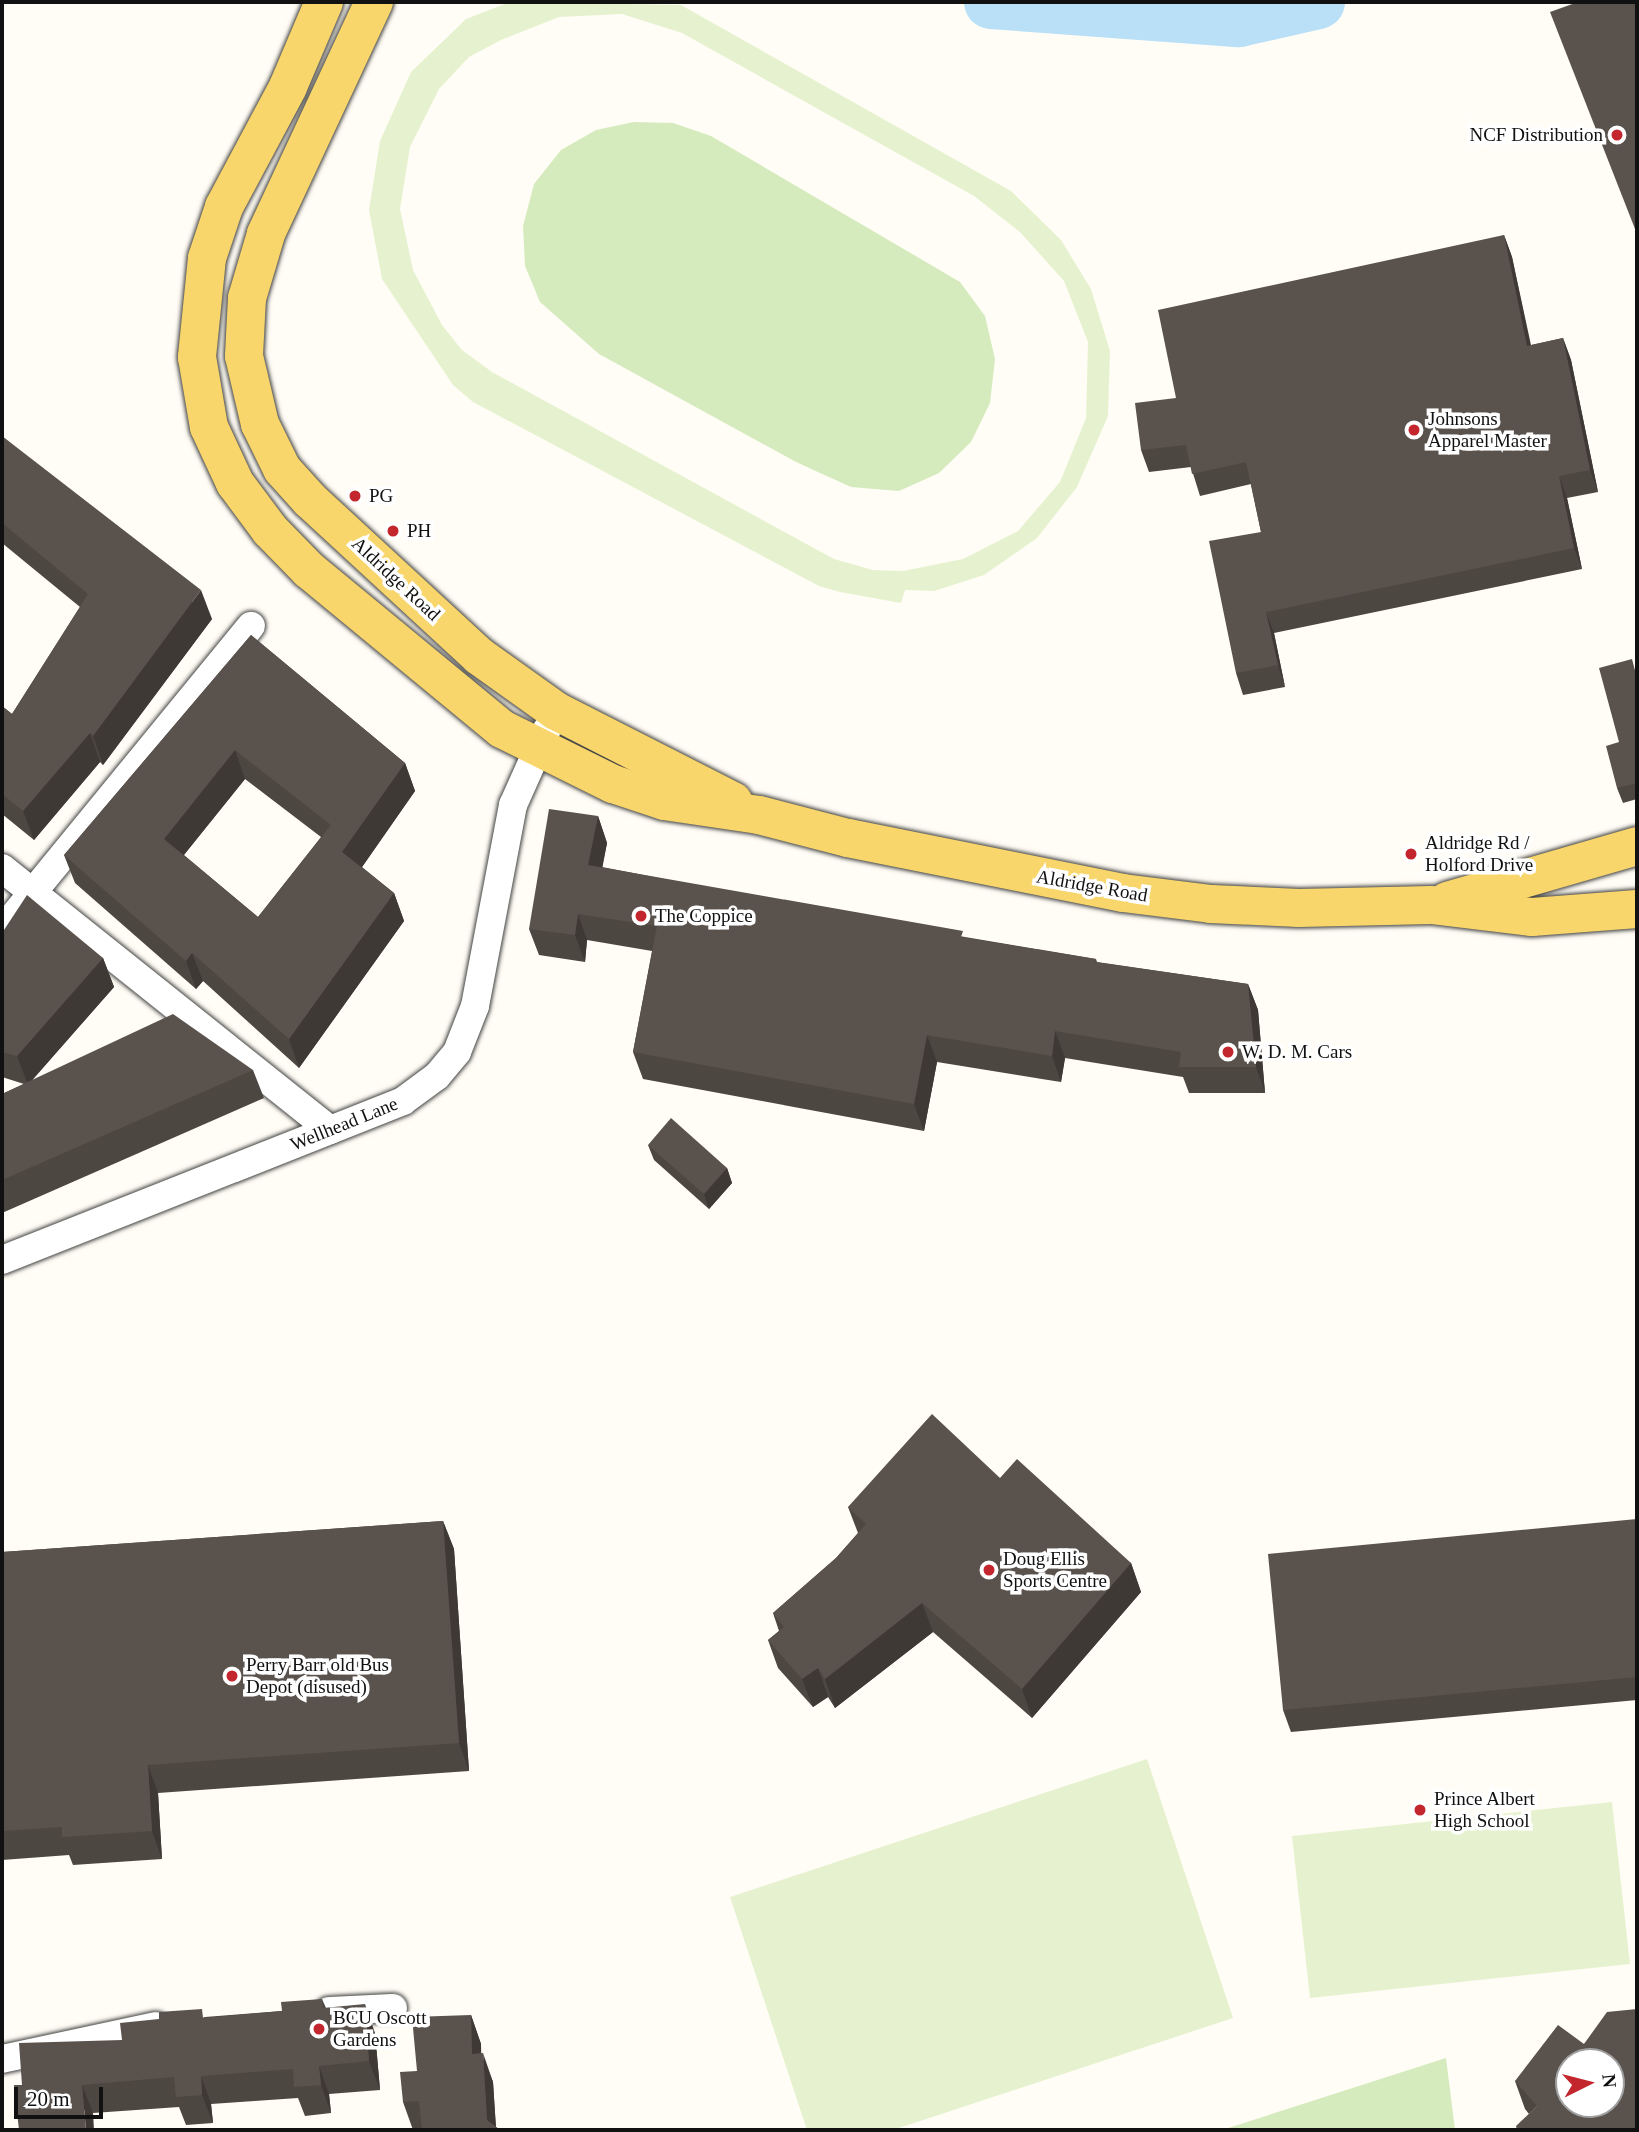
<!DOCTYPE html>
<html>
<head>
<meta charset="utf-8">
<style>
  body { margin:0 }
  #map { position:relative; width:1639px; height:2132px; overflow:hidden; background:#fffdf5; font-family:Georgia,serif }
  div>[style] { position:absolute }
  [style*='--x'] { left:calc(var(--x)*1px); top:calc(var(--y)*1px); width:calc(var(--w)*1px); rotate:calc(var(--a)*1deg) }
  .green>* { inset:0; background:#d5ebbd }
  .pitch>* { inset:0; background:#e6f2cf }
  .river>* { height:54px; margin:-27px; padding:0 27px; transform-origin:27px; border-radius:27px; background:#b9e0f7 }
  .roads { filter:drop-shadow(0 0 2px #444) drop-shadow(0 0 2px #444) }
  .street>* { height:28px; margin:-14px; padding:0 14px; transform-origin:14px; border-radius:14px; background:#fff }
  .primary>* { height:38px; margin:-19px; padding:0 19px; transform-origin:19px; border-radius:19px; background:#f9d66b }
  .wall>* { inset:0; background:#4d4742 }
  .shaded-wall>* { inset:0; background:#3f3936 }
  .building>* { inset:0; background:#5a524d }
  .dots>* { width:19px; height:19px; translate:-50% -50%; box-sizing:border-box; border:4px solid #fff; border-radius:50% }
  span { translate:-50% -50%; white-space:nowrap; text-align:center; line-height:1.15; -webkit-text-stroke:7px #fff; paint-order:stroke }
  .poi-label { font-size:19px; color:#111 }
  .right { translate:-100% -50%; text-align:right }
  .left { translate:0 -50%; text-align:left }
  .street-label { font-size:19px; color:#111 }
  .frame { position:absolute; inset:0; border:4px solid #111; pointer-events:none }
  .north { position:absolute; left:1555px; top:2048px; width:70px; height:70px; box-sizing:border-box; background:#fff; border:2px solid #a0a0a0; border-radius:50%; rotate:84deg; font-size:19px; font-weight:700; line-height:28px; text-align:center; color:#111 }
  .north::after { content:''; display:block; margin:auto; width:24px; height:32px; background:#c4262e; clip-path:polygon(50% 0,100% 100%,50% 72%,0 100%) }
  .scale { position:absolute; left:14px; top:2087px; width:89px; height:32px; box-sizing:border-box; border:4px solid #111; border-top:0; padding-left:9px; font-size:21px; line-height:24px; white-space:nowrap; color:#111; -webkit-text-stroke:5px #fff; paint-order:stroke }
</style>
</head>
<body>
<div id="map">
  <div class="green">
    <div style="clip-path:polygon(634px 122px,673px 123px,711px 136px,960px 282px,985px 316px,995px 359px,990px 403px,971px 442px,939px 473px,899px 491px,851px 487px,796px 462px,599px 354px,540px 302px,525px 266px,523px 226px,534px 184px,561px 150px,596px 130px)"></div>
    <div style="clip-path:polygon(1446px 2058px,1455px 2130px,1222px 2130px)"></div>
  </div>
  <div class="pitch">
    <div style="clip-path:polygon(evenodd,510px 2px,681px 5px,1011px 191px,1061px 240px,1091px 289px,1110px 351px,1108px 416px,1077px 487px,1037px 538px,984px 575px,934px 591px,905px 590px,901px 603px,840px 592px,819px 586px,473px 402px,453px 385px,382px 279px,369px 210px,380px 141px,411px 72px,466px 19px,510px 2px,622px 14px,682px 33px,974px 196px,1020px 232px,1064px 281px,1088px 342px,1086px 418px,1060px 482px,1018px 531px,963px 559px,903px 571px,873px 570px,834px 559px,492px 372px,462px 350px,442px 325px,413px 270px,400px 209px,410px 147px,439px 89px,469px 57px,501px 40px,559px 17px,622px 14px)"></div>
    <div style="clip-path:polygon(1147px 1759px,1233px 2018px,893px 2130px,807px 2130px,730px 1897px)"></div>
    <div style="clip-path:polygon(1612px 1802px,1630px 1964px,1310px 1998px,1292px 1836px)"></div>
  </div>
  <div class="river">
    <div style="--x:991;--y:2;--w:249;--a:4.2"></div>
    <div style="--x:1239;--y:20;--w:81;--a:-12.8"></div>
  </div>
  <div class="roads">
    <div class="street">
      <div style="--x:2;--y:868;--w:420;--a:38.6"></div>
      <div style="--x:2;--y:930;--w:393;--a:-50.7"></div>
      <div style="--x:2;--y:1260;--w:431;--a:-21.6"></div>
      <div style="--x:403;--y:1101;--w:42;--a:-36.3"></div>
      <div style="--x:437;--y:1076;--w:31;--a:-50"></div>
      <div style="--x:457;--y:1052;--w:49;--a:-68.6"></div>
      <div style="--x:475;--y:1006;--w:205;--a:-79.3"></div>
      <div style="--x:513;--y:805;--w:83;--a:-65.9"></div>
      <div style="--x:329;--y:2011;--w:64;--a:-2.7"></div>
      <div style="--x:2;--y:2059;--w:157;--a:-12.1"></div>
    </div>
    <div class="primary">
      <div style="--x:324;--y:2;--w:92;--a:113"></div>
      <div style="--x:288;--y:87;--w:136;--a:118.1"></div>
      <div style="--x:224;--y:207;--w:54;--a:108.4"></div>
      <div style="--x:207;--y:258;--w:100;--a:95.8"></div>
      <div style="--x:197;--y:357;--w:71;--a:80.3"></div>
      <div style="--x:209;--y:427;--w:62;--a:65.1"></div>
      <div style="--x:235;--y:483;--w:59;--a:53.3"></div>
      <div style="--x:270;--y:530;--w:56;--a:45.7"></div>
      <div style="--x:309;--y:570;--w:250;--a:39.5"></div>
      <div style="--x:502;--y:729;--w:124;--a:26.4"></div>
      <div style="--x:613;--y:784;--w:54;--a:18.4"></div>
      <div style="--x:664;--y:801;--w:96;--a:8.4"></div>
      <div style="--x:759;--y:815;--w:92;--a:14.5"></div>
      <div style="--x:848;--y:838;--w:280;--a:11.3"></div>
      <div style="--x:1123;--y:893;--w:89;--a:7.1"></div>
      <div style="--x:1211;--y:904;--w:88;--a:2.6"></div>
      <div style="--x:1299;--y:908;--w:132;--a:-1.3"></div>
      <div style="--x:1431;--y:905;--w:102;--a:6.8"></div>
      <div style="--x:1532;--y:917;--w:105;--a:-4.4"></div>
      <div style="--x:374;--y:2;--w:256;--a:115"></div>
      <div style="--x:266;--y:234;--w:67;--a:106.5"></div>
      <div style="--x:247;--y:298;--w:58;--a:93"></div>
      <div style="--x:244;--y:356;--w:70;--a:76.8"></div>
      <div style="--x:260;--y:424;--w:50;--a:63.9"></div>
      <div style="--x:282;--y:469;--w:42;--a:47.9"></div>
      <div style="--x:310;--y:500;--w:230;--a:42.7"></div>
      <div style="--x:479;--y:656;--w:95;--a:35.5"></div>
      <div style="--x:556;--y:711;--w:199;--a:27"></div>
      <div style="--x:1447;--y:901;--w:198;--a:-16.1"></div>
    </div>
  </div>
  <div class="wall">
    <div style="clip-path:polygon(1504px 235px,1512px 257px,1531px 345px,1563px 338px,1571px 360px,1598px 492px,1567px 498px,1582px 569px,1274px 633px,1285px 687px,1243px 695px,1236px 673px,1261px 532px,1251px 484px,1200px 496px,1191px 467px,1149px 472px,1141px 450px,1176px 398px)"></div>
    <div style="clip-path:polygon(2px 436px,212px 619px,103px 765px,100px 762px,34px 840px,2px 814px,2px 706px,12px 714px,80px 607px,2px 543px)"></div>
    <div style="clip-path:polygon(evenodd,251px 635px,405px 763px,415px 791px,362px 867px,394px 893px,404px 921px,299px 1068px,203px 981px,196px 989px,75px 883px,64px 855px,251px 635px,245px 779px,321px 837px,258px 917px,184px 855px,245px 779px)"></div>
    <div style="clip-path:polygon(1637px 673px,1637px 799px,1623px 803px,1617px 788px,1619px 742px)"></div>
    <div style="clip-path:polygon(598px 816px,607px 843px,602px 867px,965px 937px,1096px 959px,1097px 962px,1248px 984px,1258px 1010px,1265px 1093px,1189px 1093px,1183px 1077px,1065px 1058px,1061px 1082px,937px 1062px,924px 1131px,643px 1079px,633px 1052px,652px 951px,587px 940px,585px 962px,539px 955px,529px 929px)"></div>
    <div style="clip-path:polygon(2px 933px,103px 958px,114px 987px,32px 1080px,253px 1070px,264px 1098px,2px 1213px,2px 1094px,24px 1084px,2px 1077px)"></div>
    <div style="clip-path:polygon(648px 1145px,727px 1168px,732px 1183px,709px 1209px,654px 1160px)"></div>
    <div style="clip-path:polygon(1000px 1478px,1131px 1563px,1141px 1592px,1032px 1718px,933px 1632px,835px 1708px,828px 1697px,813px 1707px,778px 1668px,768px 1640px,779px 1631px,773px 1613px,836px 1558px,858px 1533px,848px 1507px)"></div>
    <div style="clip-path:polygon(1637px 1519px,1637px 1700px,1291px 1732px,1283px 1710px)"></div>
    <div style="clip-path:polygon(443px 1521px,454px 1549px,469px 1771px,158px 1793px,162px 1859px,73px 1865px,69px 1855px,2px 1860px,2px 1552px)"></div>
    <div style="clip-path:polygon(322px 1999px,326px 2008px,375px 2033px,380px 2090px,329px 2094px,331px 2113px,305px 2116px,298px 2098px,211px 2104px,213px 2123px,186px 2125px,179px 2107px,93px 2113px,22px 2085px,122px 2040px,205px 2017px,282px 2011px)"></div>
    <div style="clip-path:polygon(1637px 2009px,1529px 2114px,1525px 2109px,1515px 2081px,1584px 2044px)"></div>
    <div style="clip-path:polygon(471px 2015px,481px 2044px,481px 2053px,493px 2082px,496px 2127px,500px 2130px,413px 2130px,403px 2102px,417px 2071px)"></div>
  </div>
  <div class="shaded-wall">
    <div style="clip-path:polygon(1504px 235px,1512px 257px,1535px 368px,1527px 346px)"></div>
    <div style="clip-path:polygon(1563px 338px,1571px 360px,1598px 492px,1590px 470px)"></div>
    <div style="clip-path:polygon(1559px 476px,1567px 498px,1582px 569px,1574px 548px)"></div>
    <div style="clip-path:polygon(201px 590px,212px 619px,103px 765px,93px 736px)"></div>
    <div style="clip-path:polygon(1266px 612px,1274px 633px,1285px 687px,1278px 665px)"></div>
    <div style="clip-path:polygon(90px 733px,100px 762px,34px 840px,23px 811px)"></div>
    <div style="clip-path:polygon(235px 750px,245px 779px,174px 867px,164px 839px)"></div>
    <div style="clip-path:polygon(405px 763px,415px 791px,353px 880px,342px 852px)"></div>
    <div style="clip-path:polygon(598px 816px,607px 843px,598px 891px,588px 865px)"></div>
    <div style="clip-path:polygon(394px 893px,404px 921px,299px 1068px,289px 1039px)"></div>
    <div style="clip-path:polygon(578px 914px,587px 940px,585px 962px,575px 935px)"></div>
    <div style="clip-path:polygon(192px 953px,203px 981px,196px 989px,186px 961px)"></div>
    <div style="clip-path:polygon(103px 958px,114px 987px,28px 1085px,17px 1056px)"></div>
    <div style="clip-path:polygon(1248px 984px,1258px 1010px,1265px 1093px,1256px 1067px)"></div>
    <div style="clip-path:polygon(1055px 1031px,1065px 1058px,1061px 1082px,1052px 1056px)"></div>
    <div style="clip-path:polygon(927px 1035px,937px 1062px,924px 1131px,914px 1104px)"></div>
    <div style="clip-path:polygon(727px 1168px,732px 1183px,709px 1209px,704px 1194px)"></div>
    <div style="clip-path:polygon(443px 1521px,454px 1549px,469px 1771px,459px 1743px)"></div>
    <div style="clip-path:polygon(1131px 1563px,1141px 1592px,1032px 1718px,1022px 1689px)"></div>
    <div style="clip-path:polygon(922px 1603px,933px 1632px,835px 1708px,825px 1679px)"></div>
    <div style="clip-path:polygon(818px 1668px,828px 1697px,813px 1707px,802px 1679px)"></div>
    <div style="clip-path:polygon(148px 1765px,158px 1793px,162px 1859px,152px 1831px)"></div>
    <div style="clip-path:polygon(365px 2004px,375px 2033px,380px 2090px,369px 2061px)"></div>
    <div style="clip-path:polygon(471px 2015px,481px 2044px,482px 2083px,472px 2054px)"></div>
    <div style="clip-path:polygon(483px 2053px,493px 2082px,496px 2130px,487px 2120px)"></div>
    <div style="clip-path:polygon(319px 2066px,329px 2094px,331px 2113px,321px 2085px)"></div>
    <div style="clip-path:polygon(201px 2076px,211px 2104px,213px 2123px,202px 2095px)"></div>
    <div style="clip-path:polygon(82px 2085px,93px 2113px,94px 2130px,86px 2130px)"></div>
  </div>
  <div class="building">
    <div style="clip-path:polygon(1578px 2px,1637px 2px,1637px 234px,1550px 12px)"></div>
    <div style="clip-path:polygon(1504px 235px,1527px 346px,1563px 338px,1590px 470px,1559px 476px,1574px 548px,1266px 612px,1278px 665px,1236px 673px,1209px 541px,1261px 532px,1246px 462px,1192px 474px,1186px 445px,1141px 450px,1135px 403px,1176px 398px,1158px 310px)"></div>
    <div style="clip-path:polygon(2px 436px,201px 590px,93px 736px,90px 733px,23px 811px,2px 794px,2px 706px,12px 714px,88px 594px,2px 523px)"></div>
    <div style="clip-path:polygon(evenodd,251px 635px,405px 763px,342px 852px,394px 893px,289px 1039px,192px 953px,186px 961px,64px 855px,251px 635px,235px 750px,331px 825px,258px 917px,164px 839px,235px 750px)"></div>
    <div style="clip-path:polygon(1632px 659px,1637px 678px,1637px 783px,1617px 788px,1606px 746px,1619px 742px,1599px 668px)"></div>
    <div style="clip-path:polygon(549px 809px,598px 816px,588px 865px,963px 931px,961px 937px,1096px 959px,1095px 962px,1248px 984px,1256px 1067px,1179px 1067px,1181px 1052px,1055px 1031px,1052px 1056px,927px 1035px,914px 1104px,633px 1052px,657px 926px,578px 914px,575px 935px,529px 929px)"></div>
    <div style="clip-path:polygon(27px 895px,103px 958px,17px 1056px,2px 1052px,2px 933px)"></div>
    <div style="clip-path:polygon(173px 1014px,253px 1070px,2px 1180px,2px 1094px)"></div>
    <div style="clip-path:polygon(671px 1118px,727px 1168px,704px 1194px,648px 1145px)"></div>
    <div style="clip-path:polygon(932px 1414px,1000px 1478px,1017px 1459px,1131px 1563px,1022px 1689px,922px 1603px,825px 1679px,818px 1668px,802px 1679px,768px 1640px,784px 1627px,773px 1613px,836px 1558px,866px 1524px,848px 1507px)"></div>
    <div style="clip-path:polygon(1637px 1519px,1637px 1677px,1283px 1710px,1268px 1554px)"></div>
    <div style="clip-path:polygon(443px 1521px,459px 1743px,148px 1765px,152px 1831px,62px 1837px,62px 1827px,2px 1831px,2px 1552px)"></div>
    <div style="clip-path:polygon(322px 1999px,323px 2008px,365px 2004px,369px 2061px,319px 2066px,321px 2085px,294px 2087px,293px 2069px,201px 2076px,202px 2095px,176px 2097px,174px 2077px,82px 2085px,86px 2130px,19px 2130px,14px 2085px,22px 2085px,19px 2043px,122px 2040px,120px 2023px,159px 2019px,159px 2012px,202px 2009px,203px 2018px,282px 2011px,281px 2002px)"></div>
    <div style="clip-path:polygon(evenodd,1637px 2009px,1637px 2130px,1517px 2130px,1516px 2126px,1537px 2106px,1515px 2081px,1558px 2025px,1584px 2044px,1607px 2012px,1637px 2009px,1569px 2062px,1611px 2062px,1611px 2104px,1569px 2104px,1569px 2062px)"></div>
    <div style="clip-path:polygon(471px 2015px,472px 2054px,483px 2053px,487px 2120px,500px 2130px,422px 2130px,419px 2101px,403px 2102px,400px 2072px,417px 2071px,412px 2017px)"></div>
  </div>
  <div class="dots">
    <div style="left:1617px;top:135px;background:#c4262e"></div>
    <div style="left:1414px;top:430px;background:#c4262e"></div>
    <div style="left:355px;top:496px;background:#c4262e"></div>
    <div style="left:393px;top:531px;background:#c4262e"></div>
    <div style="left:1411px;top:854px;background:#c4262e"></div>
    <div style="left:641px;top:916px;background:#c4262e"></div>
    <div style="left:1228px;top:1052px;background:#c4262e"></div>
    <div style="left:989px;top:1570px;background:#c4262e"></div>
    <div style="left:232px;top:1676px;background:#c4262e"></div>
    <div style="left:1420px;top:1810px;background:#c4262e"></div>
    <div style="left:319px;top:2029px;background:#c4262e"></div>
  </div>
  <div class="poi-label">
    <span class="right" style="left:1603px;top:135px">NCF Distribution</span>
    <span class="left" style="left:1428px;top:430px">Johnsons<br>Apparel Master</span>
    <span class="left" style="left:369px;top:496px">PG</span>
    <span class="left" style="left:407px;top:531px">PH</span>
    <span class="left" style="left:1425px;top:854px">Aldridge Rd /<br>Holford Drive</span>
    <span class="left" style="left:655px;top:916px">The Coppice</span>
    <span class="left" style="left:1242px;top:1052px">W. D. M. Cars</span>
    <span class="left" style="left:1003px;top:1570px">Doug Ellis<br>Sports Centre</span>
    <span class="left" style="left:246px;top:1676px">Perry Barr old Bus<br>Depot (disused)</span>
    <span class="left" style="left:1434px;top:1810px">Prince Albert<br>High School</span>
    <span class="left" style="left:333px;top:2029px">BCU Oscott<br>Gardens</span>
  </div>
  <div class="street-label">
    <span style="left:396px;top:579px;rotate:43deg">Aldridge Road</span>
    <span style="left:1092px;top:886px;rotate:10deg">Aldridge Road</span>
    <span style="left:344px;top:1124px;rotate:-22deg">Wellhead Lane</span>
  </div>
  <div class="frame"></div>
  <div class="north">N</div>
  <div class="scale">20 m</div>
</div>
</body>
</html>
